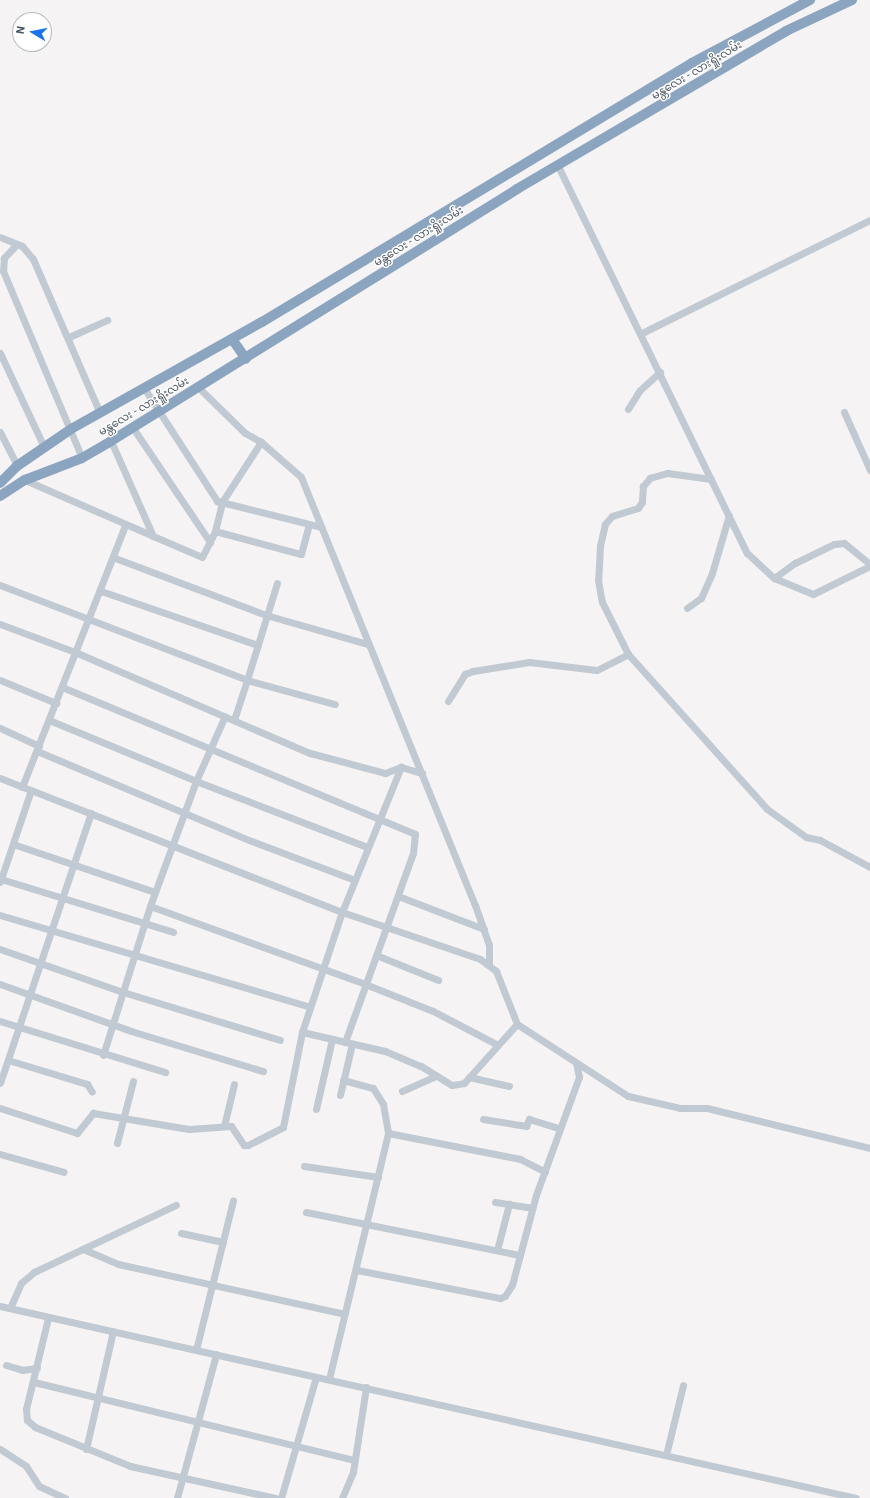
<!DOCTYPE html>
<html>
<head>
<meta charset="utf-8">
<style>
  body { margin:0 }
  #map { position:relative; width:870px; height:1498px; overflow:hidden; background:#f5f3f3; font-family:Roboto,"Noto Sans Myanmar",sans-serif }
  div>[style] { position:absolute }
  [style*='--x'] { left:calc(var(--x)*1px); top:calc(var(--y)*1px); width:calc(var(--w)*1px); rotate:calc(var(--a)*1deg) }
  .minor>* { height:7px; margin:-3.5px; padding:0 3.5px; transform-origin:3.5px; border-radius:3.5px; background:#c1cad2 }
  .highway>* { height:10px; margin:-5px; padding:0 5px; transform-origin:5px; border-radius:5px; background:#8ba5c1 }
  span { translate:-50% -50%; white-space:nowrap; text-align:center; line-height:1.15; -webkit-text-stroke:3px #fff; paint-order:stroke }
  .street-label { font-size:11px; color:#4a5661 }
  .north { position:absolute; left:12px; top:12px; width:40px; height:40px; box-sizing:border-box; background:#fff; border:1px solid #b7bbc0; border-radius:50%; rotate:280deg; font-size:11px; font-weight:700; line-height:16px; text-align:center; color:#4a5661 }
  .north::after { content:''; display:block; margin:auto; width:14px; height:18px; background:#1a73e8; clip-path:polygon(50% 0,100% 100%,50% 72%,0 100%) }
</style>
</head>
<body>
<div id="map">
  <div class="minor">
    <div style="--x:558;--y:166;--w:431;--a:64"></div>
    <div style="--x:747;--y:553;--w:37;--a:43"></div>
    <div style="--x:774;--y:578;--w:42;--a:22.3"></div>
    <div style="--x:813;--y:594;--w:64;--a:-26.2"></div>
    <div style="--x:0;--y:237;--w:24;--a:22"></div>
    <div style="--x:22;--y:246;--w:17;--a:50"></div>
    <div style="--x:33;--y:259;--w:168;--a:66.5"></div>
    <div style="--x:16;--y:245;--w:18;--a:133"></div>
    <div style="--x:4;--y:258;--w:13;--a:94"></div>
    <div style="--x:3;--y:271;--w:203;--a:67.1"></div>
    <div style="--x:642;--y:333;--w:254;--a:-26.4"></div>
    <div style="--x:69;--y:337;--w:42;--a:-24.1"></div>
    <div style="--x:0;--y:353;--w:104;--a:64.9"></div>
    <div style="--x:144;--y:388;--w:135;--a:57.1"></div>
    <div style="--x:217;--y:501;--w:107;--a:14"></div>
    <div style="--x:199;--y:388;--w:64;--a:44.4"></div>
    <div style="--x:245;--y:433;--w:18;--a:29"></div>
    <div style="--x:261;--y:442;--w:53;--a:41.2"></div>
    <div style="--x:301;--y:477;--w:462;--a:67.9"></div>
    <div style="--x:475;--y:905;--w:42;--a:70.7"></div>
    <div style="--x:489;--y:945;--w:19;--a:90"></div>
    <div style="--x:628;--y:409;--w:22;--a:-58"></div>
    <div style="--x:640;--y:390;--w:27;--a:-42"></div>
    <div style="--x:844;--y:412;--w:64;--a:65.9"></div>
    <div style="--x:133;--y:428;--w:138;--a:56"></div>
    <div style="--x:0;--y:432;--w:38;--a:63"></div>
    <div style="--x:711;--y:479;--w:44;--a:-172.2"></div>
    <div style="--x:667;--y:473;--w:18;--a:164"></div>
    <div style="--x:650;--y:478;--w:11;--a:131"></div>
    <div style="--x:643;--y:486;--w:16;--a:94"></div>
    <div style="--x:642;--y:502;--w:7;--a:124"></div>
    <div style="--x:638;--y:508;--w:27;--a:163"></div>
    <div style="--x:612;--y:516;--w:11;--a:131"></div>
    <div style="--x:605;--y:524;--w:23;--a:103"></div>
    <div style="--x:600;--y:546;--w:34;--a:93"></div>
    <div style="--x:598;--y:580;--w:22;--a:80"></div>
    <div style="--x:602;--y:602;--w:58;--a:63.4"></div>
    <div style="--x:628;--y:654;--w:208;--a:48.1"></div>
    <div style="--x:767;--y:809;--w:48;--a:35.7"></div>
    <div style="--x:806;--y:837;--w:14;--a:12"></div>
    <div style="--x:820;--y:840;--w:57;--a:28.4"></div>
    <div style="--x:25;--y:480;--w:140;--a:23.6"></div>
    <div style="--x:153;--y:536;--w:104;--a:-113.9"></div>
    <div style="--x:215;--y:531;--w:89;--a:15"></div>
    <div style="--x:301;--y:554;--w:31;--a:-75"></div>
    <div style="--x:153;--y:536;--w:53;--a:23.2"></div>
    <div style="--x:202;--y:557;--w:29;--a:-63"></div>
    <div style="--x:215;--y:531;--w:30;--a:-76"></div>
    <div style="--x:222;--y:502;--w:72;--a:-57"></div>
    <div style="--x:115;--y:558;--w:161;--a:20.7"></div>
    <div style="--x:266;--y:615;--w:106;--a:15.9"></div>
    <div style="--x:774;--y:578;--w:26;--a:-36"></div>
    <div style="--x:795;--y:563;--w:43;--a:-26"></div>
    <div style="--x:834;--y:544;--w:10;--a:-6"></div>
    <div style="--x:844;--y:543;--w:33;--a:39"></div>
    <div style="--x:277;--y:583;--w:102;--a:107.2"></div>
    <div style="--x:247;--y:680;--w:91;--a:15.3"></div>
    <div style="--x:0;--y:585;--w:265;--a:21"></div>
    <div style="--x:247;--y:680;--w:42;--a:108"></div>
    <div style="--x:101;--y:591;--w:166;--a:19"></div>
    <div style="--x:687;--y:608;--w:17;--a:-36"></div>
    <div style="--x:701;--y:598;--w:27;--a:-66"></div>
    <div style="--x:712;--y:573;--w:60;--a:-73.7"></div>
    <div style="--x:0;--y:624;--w:80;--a:20.5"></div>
    <div style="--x:75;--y:652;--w:256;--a:23.3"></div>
    <div style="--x:310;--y:753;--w:78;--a:14.9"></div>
    <div style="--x:385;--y:773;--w:17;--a:-21"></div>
    <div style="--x:401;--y:767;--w:22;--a:16"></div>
    <div style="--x:0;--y:680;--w:61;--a:22.3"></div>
    <div style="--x:62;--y:687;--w:382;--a:22.6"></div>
    <div style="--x:415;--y:834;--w:19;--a:96"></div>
    <div style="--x:413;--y:853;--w:201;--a:109.8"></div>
    <div style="--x:448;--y:701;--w:32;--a:-58"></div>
    <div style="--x:465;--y:674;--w:9;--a:-21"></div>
    <div style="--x:473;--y:671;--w:57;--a:-9.1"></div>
    <div style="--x:529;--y:662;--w:68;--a:6.7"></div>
    <div style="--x:597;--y:670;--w:35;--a:-27"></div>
    <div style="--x:49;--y:720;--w:159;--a:22.5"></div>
    <div style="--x:196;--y:781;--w:183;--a:21.1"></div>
    <div style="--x:0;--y:728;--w:43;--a:24.8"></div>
    <div style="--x:37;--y:751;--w:230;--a:22.8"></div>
    <div style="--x:249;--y:840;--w:113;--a:20.7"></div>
    <div style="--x:0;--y:778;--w:367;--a:21.4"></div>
    <div style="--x:342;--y:912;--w:146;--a:18.8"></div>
    <div style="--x:480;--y:959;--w:20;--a:37"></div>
    <div style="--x:496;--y:971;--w:57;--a:68.4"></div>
    <div style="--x:517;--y:1024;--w:132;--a:33"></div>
    <div style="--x:628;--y:1096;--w:53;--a:13"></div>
    <div style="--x:680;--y:1108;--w:27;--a:0"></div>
    <div style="--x:707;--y:1108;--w:168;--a:13.8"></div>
    <div style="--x:22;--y:787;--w:282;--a:-68.5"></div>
    <div style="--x:13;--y:844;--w:150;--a:18.7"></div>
    <div style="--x:1;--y:879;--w:180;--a:17.1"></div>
    <div style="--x:0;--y:882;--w:97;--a:-71.4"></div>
    <div style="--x:398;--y:896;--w:92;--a:21"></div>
    <div style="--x:150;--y:906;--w:229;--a:19.9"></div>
    <div style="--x:365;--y:984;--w:73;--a:21.7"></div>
    <div style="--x:433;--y:1011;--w:73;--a:27.6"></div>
    <div style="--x:0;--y:915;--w:323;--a:16.5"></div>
    <div style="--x:0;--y:949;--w:130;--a:19.3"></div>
    <div style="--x:123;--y:992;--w:164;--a:17"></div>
    <div style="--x:376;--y:955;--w:67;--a:22"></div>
    <div style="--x:0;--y:984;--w:139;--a:19.7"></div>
    <div style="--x:131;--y:1031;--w:138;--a:16.9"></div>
    <div style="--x:0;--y:1021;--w:173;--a:17.2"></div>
    <div style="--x:302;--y:1032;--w:126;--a:-71.6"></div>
    <div style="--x:342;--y:912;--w:157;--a:-67.9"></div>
    <div style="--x:103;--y:1055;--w:156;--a:-72.5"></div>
    <div style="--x:150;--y:906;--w:133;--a:-69.8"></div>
    <div style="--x:196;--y:781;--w:71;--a:-66"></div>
    <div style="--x:8;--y:1060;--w:83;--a:16.9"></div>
    <div style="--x:87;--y:1084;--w:9;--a:58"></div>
    <div style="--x:469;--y:1077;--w:41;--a:12.7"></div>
    <div style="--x:343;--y:1080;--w:31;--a:15"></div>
    <div style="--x:373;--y:1088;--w:19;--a:58"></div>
    <div style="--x:383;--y:1104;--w:29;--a:80"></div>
    <div style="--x:0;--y:1083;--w:285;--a:-71.4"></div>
    <div style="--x:402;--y:1091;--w:36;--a:-24"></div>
    <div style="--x:340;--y:1095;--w:52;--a:-76.8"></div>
    <div style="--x:0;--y:1108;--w:81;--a:18"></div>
    <div style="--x:77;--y:1133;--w:26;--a:-51"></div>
    <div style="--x:93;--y:1113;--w:97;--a:9.5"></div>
    <div style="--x:189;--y:1129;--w:42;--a:-4.1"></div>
    <div style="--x:231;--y:1126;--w:23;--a:56"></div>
    <div style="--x:244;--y:1145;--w:4;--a:0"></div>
    <div style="--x:248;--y:1145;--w:39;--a:-27"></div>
    <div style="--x:283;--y:1127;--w:97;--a:-78.7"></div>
    <div style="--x:302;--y:1032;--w:85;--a:12.9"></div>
    <div style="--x:385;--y:1051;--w:39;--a:23"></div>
    <div style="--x:421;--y:1066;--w:36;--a:32"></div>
    <div style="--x:452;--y:1085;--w:12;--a:-9"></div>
    <div style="--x:464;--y:1083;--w:79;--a:-48.1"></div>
    <div style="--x:316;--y:1109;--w:72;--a:-77.1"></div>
    <div style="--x:483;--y:1119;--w:44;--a:9.2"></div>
    <div style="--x:526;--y:1126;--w:8;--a:-67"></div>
    <div style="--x:529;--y:1119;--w:31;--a:17"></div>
    <div style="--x:224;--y:1126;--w:43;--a:-76.6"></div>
    <div style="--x:117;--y:1143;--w:64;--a:-75.5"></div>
    <div style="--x:0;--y:1154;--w:66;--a:15.7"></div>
    <div style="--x:304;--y:1166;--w:75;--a:8.5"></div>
    <div style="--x:495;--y:1202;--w:37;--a:9"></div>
    <div style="--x:306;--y:1212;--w:218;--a:11.4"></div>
    <div style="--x:181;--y:1233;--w:43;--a:12.1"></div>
    <div style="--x:83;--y:1249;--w:38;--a:23"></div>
    <div style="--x:118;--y:1264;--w:232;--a:12.4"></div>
    <div style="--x:497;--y:1250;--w:48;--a:-75.4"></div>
    <div style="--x:357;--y:1270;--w:146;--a:11.1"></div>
    <div style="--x:500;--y:1298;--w:5;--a:-22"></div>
    <div style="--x:505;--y:1296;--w:13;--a:-58"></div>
    <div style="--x:512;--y:1285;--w:93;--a:-75.1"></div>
    <div style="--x:536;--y:1195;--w:126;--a:-70"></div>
    <div style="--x:579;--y:1077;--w:14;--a:-102"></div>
    <div style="--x:0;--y:1306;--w:877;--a:12.64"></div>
    <div style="--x:10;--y:1308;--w:27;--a:-66"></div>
    <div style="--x:21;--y:1283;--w:17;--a:-40"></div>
    <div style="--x:34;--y:1272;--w:157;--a:-25.3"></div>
    <div style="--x:48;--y:1318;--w:94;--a:103.6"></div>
    <div style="--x:26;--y:1409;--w:11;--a:85"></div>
    <div style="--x:27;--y:1420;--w:11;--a:41"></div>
    <div style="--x:35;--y:1427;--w:103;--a:22.3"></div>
    <div style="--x:130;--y:1466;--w:149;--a:12.4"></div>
    <div style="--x:196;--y:1350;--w:154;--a:-76.1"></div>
    <div style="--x:6;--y:1365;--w:17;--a:17"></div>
    <div style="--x:22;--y:1370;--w:15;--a:-8"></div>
    <div style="--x:329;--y:1379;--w:253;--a:-76.5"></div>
    <div style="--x:388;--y:1133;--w:135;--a:11.1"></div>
    <div style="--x:520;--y:1159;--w:28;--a:27"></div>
    <div style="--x:34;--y:1382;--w:330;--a:13.7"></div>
    <div style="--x:0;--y:1449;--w:31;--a:33"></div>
    <div style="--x:26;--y:1466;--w:24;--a:57"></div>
    <div style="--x:39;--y:1486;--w:29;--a:25"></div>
    <div style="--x:86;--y:1449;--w:121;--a:-77.1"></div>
    <div style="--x:666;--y:1455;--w:72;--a:-76.3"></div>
    <div style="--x:177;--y:1498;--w:149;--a:-74.8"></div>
    <div style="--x:281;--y:1498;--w:126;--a:-73.9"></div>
    <div style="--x:342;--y:1498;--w:28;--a:-67"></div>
    <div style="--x:353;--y:1472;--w:86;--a:-81.3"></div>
  </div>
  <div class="highway">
    <div style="--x:232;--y:339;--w:24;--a:55"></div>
    <div style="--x:0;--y:483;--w:24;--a:-45"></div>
    <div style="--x:17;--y:466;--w:65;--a:-34.4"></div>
    <div style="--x:71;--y:429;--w:219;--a:-29.3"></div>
    <div style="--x:262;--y:322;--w:502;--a:-31.06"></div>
    <div style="--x:692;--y:63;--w:134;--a:-28.1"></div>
    <div style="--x:0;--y:496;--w:30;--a:-33"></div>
    <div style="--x:25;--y:480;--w:61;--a:-21.1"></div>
    <div style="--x:82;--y:458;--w:34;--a:-30"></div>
    <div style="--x:111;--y:441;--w:478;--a:-31.8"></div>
    <div style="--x:517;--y:189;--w:312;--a:-30.4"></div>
    <div style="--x:786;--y:31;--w:73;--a:-25.2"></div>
  </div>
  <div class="street-label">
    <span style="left:697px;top:71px;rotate:-31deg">မန္တလေး - လားရှိုးလမ်း</span>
    <span style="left:419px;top:237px;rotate:-32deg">မန္တလေး - လားရှိုးလမ်း</span>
    <span style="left:144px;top:407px;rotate:-31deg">မန္တလေး - လားရှိုးလမ်း</span>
  </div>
  <div class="north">N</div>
</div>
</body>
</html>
